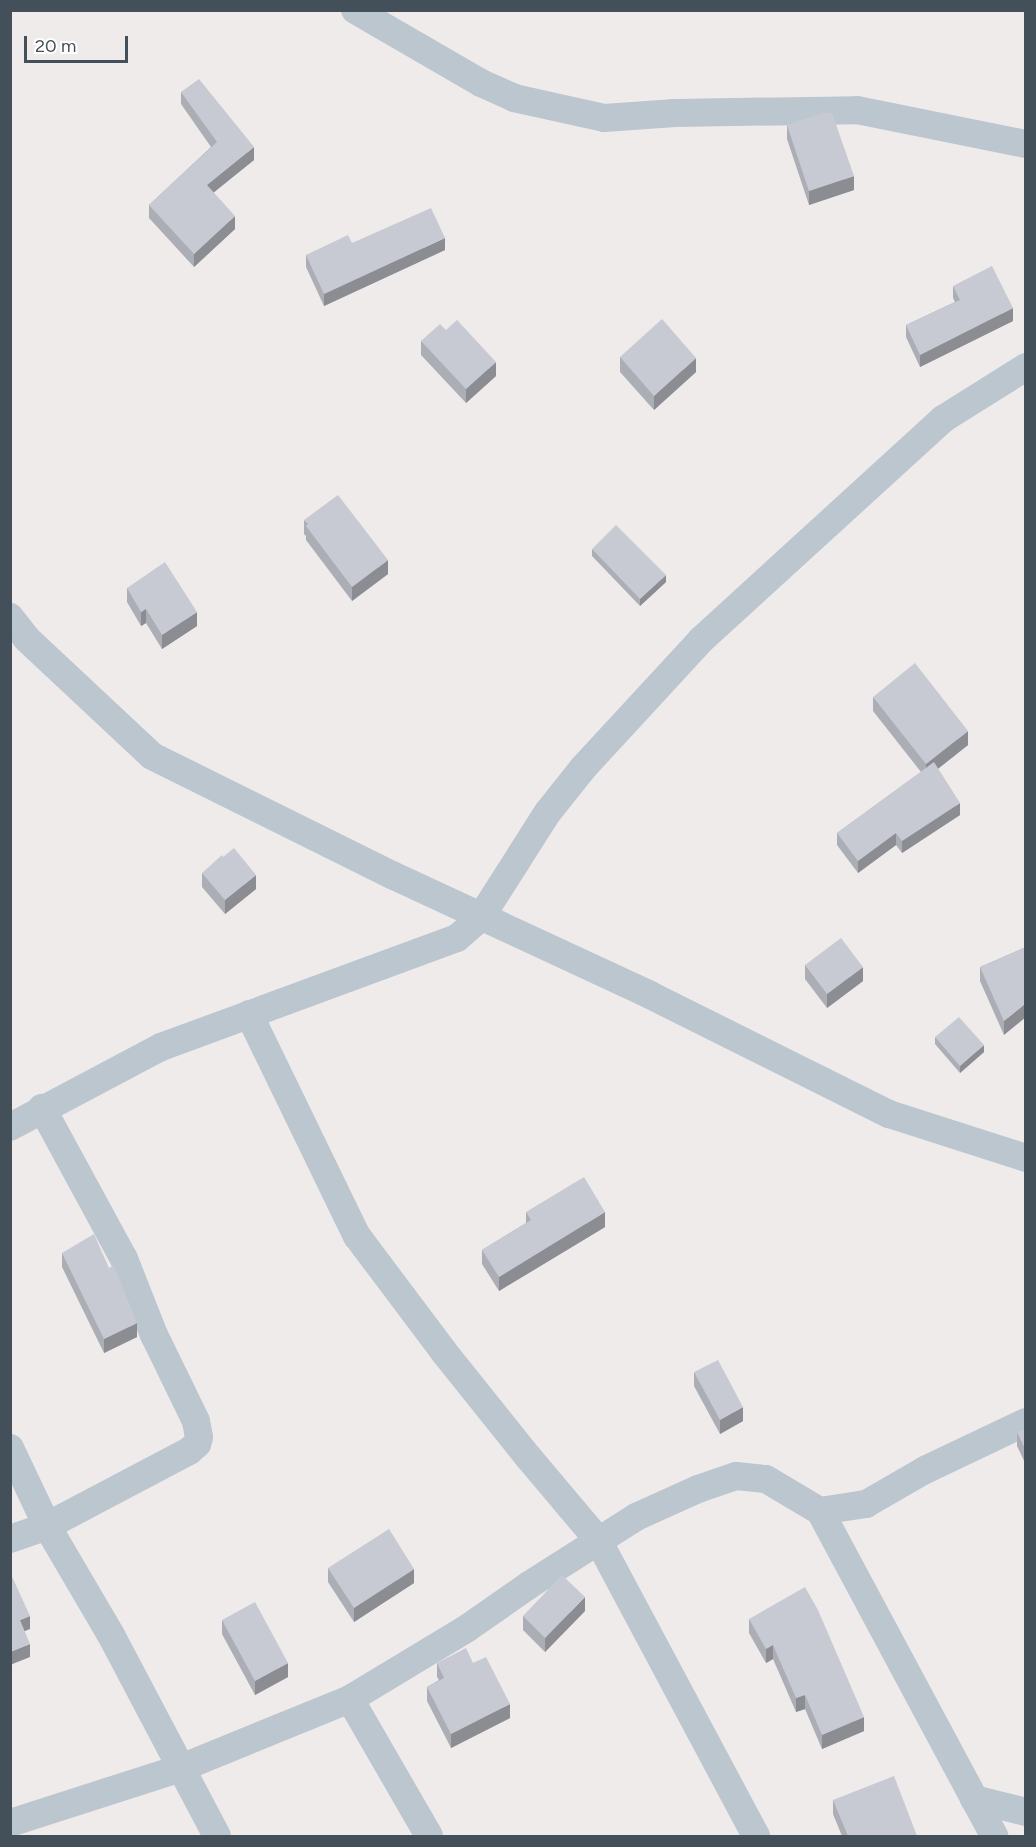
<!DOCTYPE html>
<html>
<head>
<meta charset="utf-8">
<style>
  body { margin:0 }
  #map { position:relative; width:1036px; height:1847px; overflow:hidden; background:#efebeb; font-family:Figtree,sans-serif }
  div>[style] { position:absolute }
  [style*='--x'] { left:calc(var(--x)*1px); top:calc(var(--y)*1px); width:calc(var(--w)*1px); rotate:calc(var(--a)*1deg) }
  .minor>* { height:28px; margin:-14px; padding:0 14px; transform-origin:14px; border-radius:14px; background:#bbc6cf }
  .wall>* { inset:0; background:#abaeb5 }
  .shaded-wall>* { inset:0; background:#8b8d93 }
  .building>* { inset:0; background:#c7cad2 }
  span { translate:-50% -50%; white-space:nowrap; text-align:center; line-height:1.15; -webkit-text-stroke:5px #fff; paint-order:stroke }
  .frame { position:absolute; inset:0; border:12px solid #434f59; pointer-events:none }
  .scale { position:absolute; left:24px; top:36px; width:104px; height:27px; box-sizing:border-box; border:3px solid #434f59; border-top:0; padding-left:8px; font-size:18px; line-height:21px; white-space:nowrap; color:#434f59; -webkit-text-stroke:4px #fff; paint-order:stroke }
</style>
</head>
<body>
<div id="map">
  <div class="minor">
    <div style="--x:355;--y:10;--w:146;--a:30.1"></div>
    <div style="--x:481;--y:83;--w:36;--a:24"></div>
    <div style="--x:514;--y:98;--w:92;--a:12.5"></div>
    <div style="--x:604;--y:118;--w:71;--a:-4"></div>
    <div style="--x:675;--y:113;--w:182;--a:-0.9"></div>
    <div style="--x:857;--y:110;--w:172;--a:11.4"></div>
    <div style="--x:10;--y:617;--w:28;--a:52"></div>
    <div style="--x:27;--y:639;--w:171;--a:43.1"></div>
    <div style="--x:152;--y:756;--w:268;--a:26.4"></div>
    <div style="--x:392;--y:875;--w:285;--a:24.9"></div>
    <div style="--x:650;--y:995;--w:267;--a:26.5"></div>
    <div style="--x:889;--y:1114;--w:144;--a:17.8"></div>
    <div style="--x:249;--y:1014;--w:247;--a:64.1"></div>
    <div style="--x:357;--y:1236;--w:145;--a:53.1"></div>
    <div style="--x:444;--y:1352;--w:136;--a:51.3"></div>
    <div style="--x:529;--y:1458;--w:107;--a:49.9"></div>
    <div style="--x:598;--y:1540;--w:336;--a:61.9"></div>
    <div style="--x:10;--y:1127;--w:171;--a:-27.9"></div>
    <div style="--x:161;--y:1047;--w:315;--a:-20.2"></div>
    <div style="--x:457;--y:938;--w:32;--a:-41"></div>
    <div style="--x:481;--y:917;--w:125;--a:-57.5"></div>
    <div style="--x:548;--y:812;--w:56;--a:-51.5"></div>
    <div style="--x:583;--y:768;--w:174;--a:-47.3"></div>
    <div style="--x:701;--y:640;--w:328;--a:-42.4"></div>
    <div style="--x:943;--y:419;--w:98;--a:-32.1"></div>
    <div style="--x:10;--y:1448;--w:86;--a:64.6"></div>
    <div style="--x:47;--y:1526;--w:126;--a:59.6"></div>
    <div style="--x:111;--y:1635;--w:227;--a:62.2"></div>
    <div style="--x:820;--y:1511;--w:47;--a:-8.7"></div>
    <div style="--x:866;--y:1504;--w:68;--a:-30"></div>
    <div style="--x:925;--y:1470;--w:112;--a:-25.4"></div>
    <div style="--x:10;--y:1539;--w:39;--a:-19"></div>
    <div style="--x:47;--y:1526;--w:161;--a:-27.8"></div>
    <div style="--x:189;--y:1451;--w:11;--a:-41"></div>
    <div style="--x:197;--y:1444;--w:7;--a:-74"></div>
    <div style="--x:199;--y:1437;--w:16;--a:-101"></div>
    <div style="--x:196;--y:1421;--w:96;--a:-116"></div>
    <div style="--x:154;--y:1335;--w:82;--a:-111.5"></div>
    <div style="--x:124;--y:1259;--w:172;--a:-118.5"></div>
    <div style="--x:350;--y:1699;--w:158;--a:60"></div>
    <div style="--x:974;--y:1799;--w:54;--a:14"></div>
    <div style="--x:10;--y:1823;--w:180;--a:-17.8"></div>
    <div style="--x:181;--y:1768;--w:183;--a:-22.2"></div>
    <div style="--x:350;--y:1699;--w:135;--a:-31.1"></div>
    <div style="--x:466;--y:1629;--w:77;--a:-34.9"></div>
    <div style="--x:529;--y:1585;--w:127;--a:-32.4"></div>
    <div style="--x:636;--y:1517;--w:68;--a:-24.3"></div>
    <div style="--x:698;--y:1489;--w:40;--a:-18.9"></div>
    <div style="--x:736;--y:1476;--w:30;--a:6"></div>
    <div style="--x:766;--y:1479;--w:63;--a:30.7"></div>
    <div style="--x:820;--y:1511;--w:369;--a:61.8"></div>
  </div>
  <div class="wall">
    <div style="clip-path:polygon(181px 92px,254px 160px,213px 192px,235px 229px,194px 267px,149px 218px,149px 205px,211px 147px,181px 104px)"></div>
    <div style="clip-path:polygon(787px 125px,854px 190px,809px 205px,787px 139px)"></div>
    <div style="clip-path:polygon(352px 243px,445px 250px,324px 306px,306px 267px,306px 255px)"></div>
    <div style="clip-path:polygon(953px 286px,1013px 321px,920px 367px,906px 337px,906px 325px,955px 302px,953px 298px)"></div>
    <div style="clip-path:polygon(446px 330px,496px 376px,466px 403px,421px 355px,421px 341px)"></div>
    <div style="clip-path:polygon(620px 357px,696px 372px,654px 410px,620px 372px)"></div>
    <div style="clip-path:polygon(304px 520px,388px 574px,352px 601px,306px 540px,306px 536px,304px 534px)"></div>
    <div style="clip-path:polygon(592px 549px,666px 582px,640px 606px,592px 556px)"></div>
    <div style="clip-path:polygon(127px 588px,197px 626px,162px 649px,146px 623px,141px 626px,127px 602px)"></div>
    <div style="clip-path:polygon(873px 697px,968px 745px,938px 769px,960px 815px,902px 853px,896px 845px,858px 873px,837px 845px,837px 833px,921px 772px,873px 711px)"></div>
    <div style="clip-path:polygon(202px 873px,256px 889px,225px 914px,202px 887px)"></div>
    <div style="clip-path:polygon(1026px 947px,1004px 1035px,980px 981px,980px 967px)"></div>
    <div style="clip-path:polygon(805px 965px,863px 981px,827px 1008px,805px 979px)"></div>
    <div style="clip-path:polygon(935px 1037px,984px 1052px,960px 1073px,935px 1044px)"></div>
    <div style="clip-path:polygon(526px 1212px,605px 1227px,499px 1291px,482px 1264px,482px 1250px,526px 1223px)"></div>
    <div style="clip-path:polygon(62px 1253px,137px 1337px,104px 1353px,62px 1267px)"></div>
    <div style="clip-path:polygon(694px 1372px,743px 1421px,720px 1434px,694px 1386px)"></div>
    <div style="clip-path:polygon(1026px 1428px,1026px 1465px,1017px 1446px,1017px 1432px)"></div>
    <div style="clip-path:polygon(328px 1568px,414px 1583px,354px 1622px,328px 1582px)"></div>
    <div style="clip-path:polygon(585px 1611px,545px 1652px,523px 1630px,523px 1616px)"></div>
    <div style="clip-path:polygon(749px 1619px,864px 1731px,822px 1749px,805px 1709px,796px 1712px,773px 1659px,766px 1663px,749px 1633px)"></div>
    <div style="clip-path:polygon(222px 1620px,288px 1677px,255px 1695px,222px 1634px)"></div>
    <div style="clip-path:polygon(437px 1663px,473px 1663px,510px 1718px,451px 1748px,427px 1701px,427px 1687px,439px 1680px,437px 1677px)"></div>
    <div style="clip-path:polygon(833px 1800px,917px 1836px,842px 1836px,833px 1814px)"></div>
  </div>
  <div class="shaded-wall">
    <div style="clip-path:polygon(254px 147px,254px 160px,207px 198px,207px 185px)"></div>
    <div style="clip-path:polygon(854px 176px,854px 190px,809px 205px,809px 191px)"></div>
    <div style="clip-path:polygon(235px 216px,235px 229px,194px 267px,194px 254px)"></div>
    <div style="clip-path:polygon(445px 238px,445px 250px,324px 306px,324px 294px)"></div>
    <div style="clip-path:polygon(1013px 308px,1013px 321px,920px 367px,920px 355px)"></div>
    <div style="clip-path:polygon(696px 358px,696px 372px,654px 410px,654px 396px)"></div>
    <div style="clip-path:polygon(496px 362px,496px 376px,466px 403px,466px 389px)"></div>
    <div style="clip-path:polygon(388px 560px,388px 574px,352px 601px,352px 587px)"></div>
    <div style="clip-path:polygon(666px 575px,666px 582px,640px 606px,640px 599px)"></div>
    <div style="clip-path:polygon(146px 609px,146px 623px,141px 626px,141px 612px)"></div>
    <div style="clip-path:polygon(197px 612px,197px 626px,162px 649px,162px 635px)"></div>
    <div style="clip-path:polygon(968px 731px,968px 745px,926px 778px,926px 764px)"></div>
    <div style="clip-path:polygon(960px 803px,960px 815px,902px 853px,902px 841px)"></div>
    <div style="clip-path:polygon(896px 833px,896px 845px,858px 873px,858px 861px)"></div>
    <div style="clip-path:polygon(256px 875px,256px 889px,225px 914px,225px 900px)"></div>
    <div style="clip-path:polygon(863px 967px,863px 981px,827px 1008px,827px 994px)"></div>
    <div style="clip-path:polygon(1026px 1003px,1026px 1017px,1004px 1035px,1004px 1021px)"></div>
    <div style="clip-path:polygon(984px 1045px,984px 1052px,960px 1073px,960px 1066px)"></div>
    <div style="clip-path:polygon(605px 1212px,605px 1227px,499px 1291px,499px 1277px)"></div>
    <div style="clip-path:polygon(137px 1323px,137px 1337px,104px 1353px,104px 1339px)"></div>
    <div style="clip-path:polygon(743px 1407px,743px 1421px,720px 1434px,720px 1420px)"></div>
    <div style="clip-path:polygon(414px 1569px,414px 1583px,354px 1622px,354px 1608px)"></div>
    <div style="clip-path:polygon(585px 1597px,585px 1611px,545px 1652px,545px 1638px)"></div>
    <div style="clip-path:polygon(30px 1616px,30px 1629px,20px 1633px,20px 1620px)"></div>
    <div style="clip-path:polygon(30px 1644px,30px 1657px,10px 1665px,10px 1652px)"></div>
    <div style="clip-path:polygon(773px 1645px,773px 1659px,766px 1663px,766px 1649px)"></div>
    <div style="clip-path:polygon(288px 1663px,288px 1677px,255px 1695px,255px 1681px)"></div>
    <div style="clip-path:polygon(805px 1695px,805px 1709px,796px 1712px,796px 1698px)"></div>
    <div style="clip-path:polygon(510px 1704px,510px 1718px,451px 1748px,451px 1734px)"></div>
    <div style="clip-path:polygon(864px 1717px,864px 1731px,822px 1749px,822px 1735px)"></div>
  </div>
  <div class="building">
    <div style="clip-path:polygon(199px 79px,254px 147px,207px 185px,235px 216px,194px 254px,149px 205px,217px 142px,181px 92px)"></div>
    <div style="clip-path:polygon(823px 113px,832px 113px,854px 176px,809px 191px,787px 125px)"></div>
    <div style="clip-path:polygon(431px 208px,445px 238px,324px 294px,306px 255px,348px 235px,352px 243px)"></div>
    <div style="clip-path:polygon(992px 266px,1013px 308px,920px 355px,906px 325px,960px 300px,953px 286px)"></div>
    <div style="clip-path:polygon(662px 319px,696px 358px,654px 396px,620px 357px)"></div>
    <div style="clip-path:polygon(457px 320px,496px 362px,466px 389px,421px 341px,440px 324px,446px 330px)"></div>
    <div style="clip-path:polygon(338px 495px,388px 560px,352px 587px,306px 526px,308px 524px,304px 520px)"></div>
    <div style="clip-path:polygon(616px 525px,666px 575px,640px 599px,592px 549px)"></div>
    <div style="clip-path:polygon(165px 562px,197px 612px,162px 635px,146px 609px,141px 612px,127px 588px)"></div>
    <div style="clip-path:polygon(915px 663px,968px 731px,926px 764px,873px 697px)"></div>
    <div style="clip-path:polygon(934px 762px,960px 803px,902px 841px,896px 833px,858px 861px,837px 833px)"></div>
    <div style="clip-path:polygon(234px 848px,256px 875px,225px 900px,202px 873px,222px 855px,223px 857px)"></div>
    <div style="clip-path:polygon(841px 938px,863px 967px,827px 994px,805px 965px)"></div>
    <div style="clip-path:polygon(1026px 947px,1026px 1003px,1004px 1021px,980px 967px)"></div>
    <div style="clip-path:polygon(959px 1017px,984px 1045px,960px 1066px,935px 1037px)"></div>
    <div style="clip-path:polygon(584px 1177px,605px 1212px,499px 1277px,482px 1250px,531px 1220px,526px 1212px)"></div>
    <div style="clip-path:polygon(94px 1234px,109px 1268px,114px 1265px,137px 1323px,104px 1339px,62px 1253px)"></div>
    <div style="clip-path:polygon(718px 1360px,743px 1407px,720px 1420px,694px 1372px)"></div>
    <div style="clip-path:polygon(1026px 1428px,1026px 1451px,1017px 1432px)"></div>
    <div style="clip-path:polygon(389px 1529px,414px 1569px,354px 1608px,328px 1568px)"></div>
    <div style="clip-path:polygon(10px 1572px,30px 1616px,20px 1620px,30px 1644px,10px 1652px)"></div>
    <div style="clip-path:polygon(562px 1575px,585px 1597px,545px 1638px,523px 1616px)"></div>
    <div style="clip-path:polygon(805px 1587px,818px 1610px,864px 1717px,822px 1735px,805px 1695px,796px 1698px,773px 1645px,766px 1649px,749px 1619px)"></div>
    <div style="clip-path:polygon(255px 1602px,288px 1663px,255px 1681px,222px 1620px)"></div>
    <div style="clip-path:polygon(466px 1648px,473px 1663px,486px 1657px,510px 1704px,451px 1734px,427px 1687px,444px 1678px,437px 1663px)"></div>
    <div style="clip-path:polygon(894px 1776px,917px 1836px,848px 1836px,833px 1800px)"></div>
  </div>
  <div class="frame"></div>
  <div class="scale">20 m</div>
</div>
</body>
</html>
